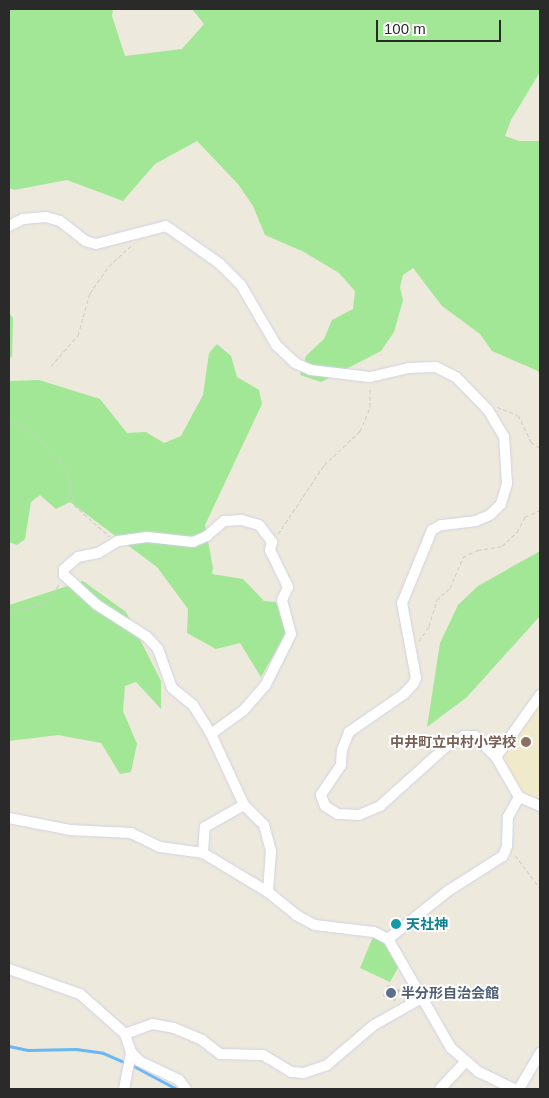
<!DOCTYPE html>
<html>
<head>
<meta charset="utf-8">
<style>
  body { margin:0 }
  #map { position:relative; width:549px; height:1098px; overflow:hidden; background:#ede9dc; font-family:Helvetica,"Noto Sans JP",sans-serif }
  div>[style] { position:absolute }
  [style*='--x'] { left:calc(var(--x)*1px); top:calc(var(--y)*1px); width:calc(var(--w)*1px); rotate:calc(var(--a)*1deg) }
  .education>* { inset:0; background:#f0eaca }
  .green>* { inset:0; background:#a2e795 }
  .stream>* { height:2.5px; margin:-1.25px; padding:0 1.25px; transform-origin:1.25px; border-radius:1.25px; background:#69b7f5 }
  .building>* { inset:0; background:#c9c5bb }
  .path>* { height:1px; margin-top:-0.5px; transform-origin:0; background:repeating-linear-gradient(90deg,#ccc 0 4px,transparent 0 6.5px) }
  .roads { filter:drop-shadow(0 0 1px #d1d1e4) drop-shadow(0 0 1px #d1d1e4) }
  .minor>* { height:10px; margin:-5px; padding:0 5px; transform-origin:5px; border-radius:5px; background:#fff }
  .dots>* { width:14px; height:14px; translate:-50% -50%; box-sizing:border-box; border:2px solid #fff; border-radius:50% }
  span { translate:-50% -50%; white-space:nowrap; text-align:center; line-height:1.15; -webkit-text-stroke:4px #fff; paint-order:stroke }
  .education-label { font-size:14px; color:#785e54; font-weight:700 }
  .right { translate:-100% -50%; text-align:right }
  .culture-label { font-size:14px; color:#0d838f; font-weight:700 }
  .left { translate:0 -50%; text-align:left }
  .service-label { font-size:14px; color:#4e5e75; font-weight:700 }
  .frame { position:absolute; inset:0; border:10px solid #2a2a2a; pointer-events:none }
  .scale { position:absolute; left:376px; top:20px; width:125px; height:22px; box-sizing:border-box; border:2px solid #2a2a2a; border-top:0; padding-left:6px; font-size:15px; line-height:18px; white-space:nowrap; color:#2a2a2a; -webkit-text-stroke:4px #fff; paint-order:stroke }
</style>
</head>
<body>
<div id="map">
  <div class="education">
    <div style="clip-path:polygon(540px 701px,540px 801px,523px 794px,501px 759px)"></div>
  </div>
  <div class="green">
    <div style="clip-path:polygon(9px 9px,113px 9px,112px 16px,125px 56px,182px 49px,204px 24px,192px 9px,540px 9px,540px 72px,511px 120px,505px 136px,519px 141px,540px 141px,540px 376px,538px 371px,492px 351px,480px 334px,442px 306px,413px 268px,403px 275px,400px 287px,403px 300px,394px 332px,381px 351px,321px 382px,300px 375px,306px 356px,324px 339px,332px 320px,353px 309px,355px 291px,339px 273px,304px 252px,265px 235px,253px 206px,238px 184px,197px 141px,155px 164px,123px 201px,67px 180px,14px 190px,9px 188px)"></div>
    <div style="clip-path:polygon(9px 313px,13px 318px,12px 357px,9px 358px)"></div>
    <div style="clip-path:polygon(217px 344px,231px 356px,237px 377px,259px 390px,262px 404px,205px 525px,213px 568px,212px 574px,243px 579px,264px 601px,276px 602px,286px 633px,261px 677px,240px 643px,216px 649px,187px 633px,188px 609px,157px 567px,70px 502px,56px 509px,40px 495px,31px 502px,25px 539px,17px 545px,9px 542px,9px 381px,39px 380px,100px 399px,127px 433px,146px 432px,164px 443px,181px 436px,203px 395px,209px 353px)"></div>
    <div style="clip-path:polygon(540px 551px,540px 616px,467px 697px,427px 727px,440px 643px,458px 605px,478px 586px)"></div>
    <div style="clip-path:polygon(83px 581px,126px 612px,161px 681px,161px 709px,136px 682px,125px 686px,123px 711px,137px 744px,131px 772px,120px 774px,101px 743px,58px 735px,9px 741px,9px 605px)"></div>
    <div style="clip-path:polygon(373px 937px,385px 943px,399px 966px,390px 982px,360px 968px)"></div>
  </div>
  <div class="stream">
    <div style="--x:9;--y:1046;--w:19;--a:12"></div>
    <div style="--x:28;--y:1050;--w:48;--a:-1.2"></div>
    <div style="--x:76;--y:1049;--w:27;--a:8"></div>
    <div style="--x:103;--y:1053;--w:26;--a:23"></div>
    <div style="--x:132;--y:1065;--w:51;--a:28.1"></div>
  </div>
  <div class="building">
    <div style="clip-path:polygon(388px 985px,400px 990px,395px 1001px,383px 996px)"></div>
  </div>
  <div class="path">
    <div style="--x:51;--y:366;--w:41;--a:-48.9"></div>
    <div style="--x:78;--y:335;--w:44;--a:-74.1"></div>
    <div style="--x:90;--y:293;--w:33;--a:-55"></div>
    <div style="--x:109;--y:266;--w:33;--a:-43"></div>
    <div style="--x:497;--y:407;--w:22;--a:21"></div>
    <div style="--x:518;--y:415;--w:30;--a:64"></div>
    <div style="--x:531;--y:442;--w:11;--a:34"></div>
    <div style="--x:9;--y:418;--w:38;--a:35"></div>
    <div style="--x:40;--y:440;--w:28;--a:46"></div>
    <div style="--x:59;--y:460;--w:17;--a:54"></div>
    <div style="--x:69;--y:474;--w:31;--a:81"></div>
    <div style="--x:74;--y:505;--w:47;--a:41.5"></div>
    <div style="--x:278;--y:534;--w:83;--a:-56.3"></div>
    <div style="--x:324;--y:465;--w:50;--a:-43.4"></div>
    <div style="--x:360;--y:431;--w:26;--a:-67"></div>
    <div style="--x:370;--y:407;--w:20;--a:-90"></div>
    <div style="--x:9;--y:610;--w:23;--a:-7"></div>
    <div style="--x:32;--y:607;--w:19;--a:-25"></div>
    <div style="--x:49;--y:599;--w:18;--a:-56"></div>
    <div style="--x:419;--y:641;--w:18;--a:-56"></div>
    <div style="--x:429;--y:626;--w:27;--a:-73"></div>
    <div style="--x:437;--y:600;--w:18;--a:-43"></div>
    <div style="--x:450;--y:588;--w:34;--a:-67"></div>
    <div style="--x:463;--y:557;--w:17;--a:-25"></div>
    <div style="--x:478;--y:550;--w:24;--a:-9"></div>
    <div style="--x:502;--y:546;--w:21;--a:-43"></div>
    <div style="--x:517;--y:532;--w:17;--a:-62"></div>
    <div style="--x:525;--y:517;--w:17;--a:-25"></div>
    <div style="--x:515;--y:855;--w:41;--a:52.9"></div>
  </div>
  <div class="roads">
    <div class="minor">
      <div style="--x:9;--y:226;--w:16;--a:-27"></div>
      <div style="--x:23;--y:219;--w:23;--a:-5"></div>
      <div style="--x:46;--y:217;--w:15;--a:16"></div>
      <div style="--x:60;--y:221;--w:33;--a:38"></div>
      <div style="--x:86;--y:241;--w:10;--a:17"></div>
      <div style="--x:96;--y:244;--w:72;--a:-14.4"></div>
      <div style="--x:166;--y:226;--w:66;--a:35.1"></div>
      <div style="--x:220;--y:264;--w:30;--a:45"></div>
      <div style="--x:241;--y:285;--w:69;--a:59.7"></div>
      <div style="--x:276;--y:345;--w:26;--a:43"></div>
      <div style="--x:295;--y:363;--w:17;--a:24"></div>
      <div style="--x:311;--y:370;--w:59;--a:6.8"></div>
      <div style="--x:370;--y:377;--w:40;--a:-13"></div>
      <div style="--x:409;--y:368;--w:27;--a:-2"></div>
      <div style="--x:436;--y:367;--w:22;--a:27"></div>
      <div style="--x:456;--y:377;--w:46;--a:45.9"></div>
      <div style="--x:488;--y:410;--w:31;--a:59"></div>
      <div style="--x:504;--y:437;--w:47;--a:86.3"></div>
      <div style="--x:507;--y:484;--w:21;--a:107"></div>
      <div style="--x:501;--y:504;--w:16;--a:135"></div>
      <div style="--x:490;--y:515;--w:15;--a:157"></div>
      <div style="--x:476;--y:521;--w:35;--a:173"></div>
      <div style="--x:441;--y:525;--w:10;--a:151"></div>
      <div style="--x:432;--y:530;--w:79;--a:112.3"></div>
      <div style="--x:402;--y:603;--w:76;--a:79.4"></div>
      <div style="--x:416;--y:678;--w:5;--a:112"></div>
      <div style="--x:414;--y:683;--w:15;--a:132"></div>
      <div style="--x:404;--y:694;--w:67;--a:145.4"></div>
      <div style="--x:349;--y:732;--w:19;--a:111"></div>
      <div style="--x:342;--y:750;--w:15;--a:94"></div>
      <div style="--x:341;--y:765;--w:36;--a:124"></div>
      <div style="--x:321;--y:795;--w:12;--a:70"></div>
      <div style="--x:325;--y:806;--w:15;--a:32"></div>
      <div style="--x:338;--y:814;--w:21;--a:3"></div>
      <div style="--x:359;--y:815;--w:23;--a:-23"></div>
      <div style="--x:380;--y:806;--w:93;--a:-41.9"></div>
      <div style="--x:449;--y:744;--w:17;--a:-28"></div>
      <div style="--x:464;--y:736;--w:11;--a:0"></div>
      <div style="--x:475;--y:736;--w:30;--a:45"></div>
      <div style="--x:496;--y:757;--w:46;--a:60.1"></div>
      <div style="--x:519;--y:797;--w:23;--a:23"></div>
      <div style="--x:211;--y:734;--w:39;--a:-36"></div>
      <div style="--x:243;--y:711;--w:33;--a:-49"></div>
      <div style="--x:265;--y:686;--w:58;--a:-63.4"></div>
      <div style="--x:291;--y:634;--w:35;--a:-105"></div>
      <div style="--x:282;--y:600;--w:14;--a:-65"></div>
      <div style="--x:288;--y:587;--w:41;--a:-115.9"></div>
      <div style="--x:270;--y:550;--w:8;--a:-76"></div>
      <div style="--x:272;--y:542;--w:21;--a:-127"></div>
      <div style="--x:259;--y:525;--w:19;--a:-164"></div>
      <div style="--x:241;--y:520;--w:17;--a:177"></div>
      <div style="--x:224;--y:521;--w:23;--a:139"></div>
      <div style="--x:207;--y:536;--w:15;--a:157"></div>
      <div style="--x:193;--y:542;--w:46;--a:-173.8"></div>
      <div style="--x:147;--y:537;--w:29;--a:172"></div>
      <div style="--x:118;--y:541;--w:23;--a:149"></div>
      <div style="--x:98;--y:553;--w:20;--a:169"></div>
      <div style="--x:78;--y:557;--w:18;--a:139"></div>
      <div style="--x:64;--y:569;--w:6;--a:90"></div>
      <div style="--x:64;--y:575;--w:45;--a:42.3"></div>
      <div style="--x:97;--y:605;--w:59;--a:32.6"></div>
      <div style="--x:147;--y:637;--w:16;--a:47"></div>
      <div style="--x:158;--y:649;--w:41;--a:70.3"></div>
      <div style="--x:172;--y:688;--w:27;--a:39"></div>
      <div style="--x:193;--y:705;--w:34;--a:58"></div>
      <div style="--x:211;--y:734;--w:78;--a:65.1"></div>
      <div style="--x:244;--y:805;--w:28;--a:45"></div>
      <div style="--x:264;--y:825;--w:27;--a:75"></div>
      <div style="--x:271;--y:851;--w:41;--a:94.2"></div>
      <div style="--x:496;--y:757;--w:76;--a:-54.6"></div>
      <div style="--x:9;--y:818;--w:62;--a:11.1"></div>
      <div style="--x:70;--y:830;--w:61;--a:2.8"></div>
      <div style="--x:131;--y:833;--w:32;--a:26"></div>
      <div style="--x:160;--y:847;--w:43;--a:7.9"></div>
      <div style="--x:203;--y:853;--w:76;--a:31"></div>
      <div style="--x:268;--y:892;--w:36;--a:39"></div>
      <div style="--x:296;--y:915;--w:21;--a:28"></div>
      <div style="--x:315;--y:925;--w:59;--a:6.8"></div>
      <div style="--x:374;--y:932;--w:16;--a:27"></div>
      <div style="--x:388;--y:939;--w:126;--a:60"></div>
      <div style="--x:451;--y:1048;--w:37;--a:41"></div>
      <div style="--x:479;--y:1072;--w:39;--a:26"></div>
      <div style="--x:203;--y:853;--w:26;--a:-86"></div>
      <div style="--x:205;--y:827;--w:45;--a:-29.4"></div>
      <div style="--x:388;--y:939;--w:77;--a:-38.7"></div>
      <div style="--x:448;--y:891;--w:65;--a:-32.5"></div>
      <div style="--x:503;--y:856;--w:11;--a:-68"></div>
      <div style="--x:507;--y:846;--w:29;--a:-88"></div>
      <div style="--x:508;--y:817;--w:23;--a:-61"></div>
      <div style="--x:9;--y:969;--w:75;--a:19.4"></div>
      <div style="--x:80;--y:994;--w:60;--a:41.6"></div>
      <div style="--x:125;--y:1034;--w:19;--a:72"></div>
      <div style="--x:131;--y:1052;--w:12;--a:48"></div>
      <div style="--x:139;--y:1061;--w:44;--a:25.4"></div>
      <div style="--x:179;--y:1080;--w:11;--a:52"></div>
      <div style="--x:125;--y:1034;--w:29;--a:-20"></div>
      <div style="--x:152;--y:1024;--w:22;--a:10"></div>
      <div style="--x:174;--y:1028;--w:30;--a:23"></div>
      <div style="--x:202;--y:1040;--w:23;--a:38"></div>
      <div style="--x:220;--y:1054;--w:43;--a:1.3"></div>
      <div style="--x:263;--y:1055;--w:33;--a:31"></div>
      <div style="--x:291;--y:1072;--w:13;--a:4"></div>
      <div style="--x:304;--y:1073;--w:24;--a:-19"></div>
      <div style="--x:327;--y:1065;--w:62;--a:-40.4"></div>
      <div style="--x:374;--y:1025;--w:55;--a:-29.4"></div>
      <div style="--x:124;--y:1089;--w:38;--a:-79"></div>
      <div style="--x:440;--y:1089;--w:37;--a:-47"></div>
      <div style="--x:519;--y:1089;--w:42;--a:-59.7"></div>
    </div>
  </div>
  <div class="dots">
    <div style="left:526px;top:742px;background:#8d6e63"></div>
    <div style="left:396px;top:924px;background:#0f9aa8"></div>
    <div style="left:391px;top:993px;background:#5c6f8a"></div>
  </div>
  <div class="education-label">
    <span class="right" style="left:516px;top:742px">中井町立中村小学校</span>
  </div>
  <div class="culture-label">
    <span class="left" style="left:406px;top:924px">天社神</span>
  </div>
  <div class="service-label">
    <span class="left" style="left:401px;top:993px">半分形自治会館</span>
  </div>
  <div class="frame"></div>
  <div class="scale">100 m</div>
</div>
</body>
</html>
